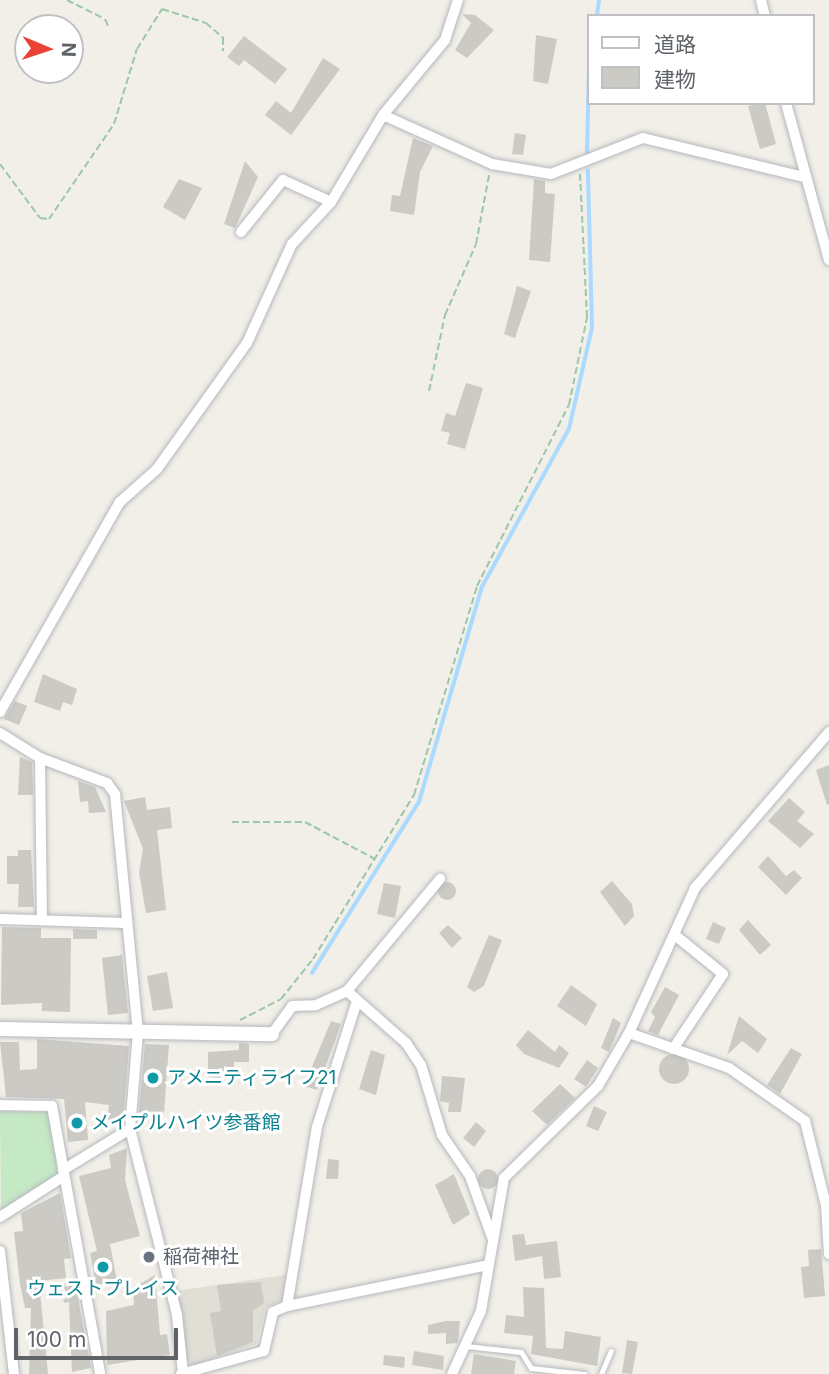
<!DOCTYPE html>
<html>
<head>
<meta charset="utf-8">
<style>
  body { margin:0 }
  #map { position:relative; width:829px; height:1374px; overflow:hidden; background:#f1efe8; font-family:Inter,"Noto Sans JP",sans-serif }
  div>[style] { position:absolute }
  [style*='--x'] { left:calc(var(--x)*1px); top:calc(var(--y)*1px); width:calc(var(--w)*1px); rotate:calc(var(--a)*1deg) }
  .education>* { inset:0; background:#e1ded6 }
  .green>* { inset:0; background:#c5e8c5 }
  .stream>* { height:3.5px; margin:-1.75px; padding:0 1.75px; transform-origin:1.75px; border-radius:1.75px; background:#aadaff }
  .building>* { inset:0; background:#cccac5 }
  .round { border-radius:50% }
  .path>* { height:2px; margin-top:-1px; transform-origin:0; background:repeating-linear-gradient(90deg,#9cc7a9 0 7px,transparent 0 10.5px) }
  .roads { filter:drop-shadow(0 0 2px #b5b8bc) drop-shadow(0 0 2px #b5b8bc) }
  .service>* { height:5px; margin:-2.5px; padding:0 2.5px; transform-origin:2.5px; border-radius:2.5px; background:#fff }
  .minor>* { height:10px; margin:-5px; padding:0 5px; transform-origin:5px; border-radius:5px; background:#fff }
  .tertiary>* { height:14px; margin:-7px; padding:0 7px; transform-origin:7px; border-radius:7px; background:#fff }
  .dots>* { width:19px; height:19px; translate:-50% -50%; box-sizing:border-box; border:4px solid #fff; border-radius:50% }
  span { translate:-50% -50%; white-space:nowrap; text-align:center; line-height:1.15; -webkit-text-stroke:6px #fff; paint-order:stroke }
  .culture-label { font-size:19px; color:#0d838f }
  .left { translate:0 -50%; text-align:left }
  .worship-label { font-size:19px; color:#5b616d }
  .legend { position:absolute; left:587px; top:14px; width:228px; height:91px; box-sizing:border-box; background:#fff; border:2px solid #bfc1c3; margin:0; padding:9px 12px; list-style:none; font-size:21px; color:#5f6368 }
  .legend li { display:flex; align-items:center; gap:14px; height:35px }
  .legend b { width:35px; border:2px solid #bfc1c3 }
  .north { position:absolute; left:14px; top:14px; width:70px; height:70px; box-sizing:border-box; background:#fff; border:2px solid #bfc1c3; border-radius:50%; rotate:92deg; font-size:19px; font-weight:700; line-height:28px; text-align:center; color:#5f6368 }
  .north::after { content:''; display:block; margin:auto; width:24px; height:32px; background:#ea4335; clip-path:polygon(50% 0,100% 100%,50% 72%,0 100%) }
  .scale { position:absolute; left:14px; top:1328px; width:164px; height:32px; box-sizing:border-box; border:4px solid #5f6368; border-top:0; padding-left:9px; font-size:21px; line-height:24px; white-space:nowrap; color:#5f6368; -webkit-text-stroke:5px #fff; paint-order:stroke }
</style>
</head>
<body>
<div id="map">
  <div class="education">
    <div style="clip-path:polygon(285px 1275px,284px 1299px,266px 1308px,256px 1344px,194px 1365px,185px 1359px,175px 1291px)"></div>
  </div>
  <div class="green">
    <div style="clip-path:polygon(0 1111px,49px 1112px,58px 1175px,1px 1211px)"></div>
  </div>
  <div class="stream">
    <div style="--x:597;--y:16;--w:16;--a:-83"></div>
    <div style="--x:587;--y:154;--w:89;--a:-88.7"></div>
    <div style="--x:312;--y:973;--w:202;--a:-58"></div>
    <div style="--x:419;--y:802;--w:224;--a:-73.7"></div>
    <div style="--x:482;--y:587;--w:180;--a:-61.2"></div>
    <div style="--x:569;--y:429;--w:104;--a:-77.2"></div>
    <div style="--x:592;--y:328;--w:157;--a:-91.5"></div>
  </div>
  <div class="building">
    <div style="clip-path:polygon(462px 14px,475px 15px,494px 30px,467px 58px,455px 50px,471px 23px)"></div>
    <div style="clip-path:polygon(536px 35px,557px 39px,548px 84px,533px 81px)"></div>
    <div style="clip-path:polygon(244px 36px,287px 69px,275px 84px,244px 60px,239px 66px,227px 57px)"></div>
    <div style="clip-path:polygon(323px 58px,340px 69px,291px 135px,265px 115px,276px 101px,291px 113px)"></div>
    <div style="clip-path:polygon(765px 103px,776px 144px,760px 149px,748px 106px)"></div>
    <div style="clip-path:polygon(515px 133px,526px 135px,523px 155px,512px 154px)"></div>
    <div style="clip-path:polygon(413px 138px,433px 146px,420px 172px,414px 215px,390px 211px,392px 195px,400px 196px)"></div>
    <div style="clip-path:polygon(245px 161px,258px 177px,235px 228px,224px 224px)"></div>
    <div style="clip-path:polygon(179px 179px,202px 188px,185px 220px,163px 207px)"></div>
    <div style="clip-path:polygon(534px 179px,545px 181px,545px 193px,555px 194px,550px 262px,529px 260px)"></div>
    <div style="clip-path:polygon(517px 286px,531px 291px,515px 338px,504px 334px)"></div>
    <div style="clip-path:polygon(466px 383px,483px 388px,465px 449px,447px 444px,450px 433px,441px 431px,446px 413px,455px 416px)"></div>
    <div style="clip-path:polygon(43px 674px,77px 689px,72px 705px,63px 702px,60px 711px,34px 702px)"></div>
    <div style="clip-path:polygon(15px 701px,27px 706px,19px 725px,4px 719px)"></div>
    <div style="clip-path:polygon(20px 757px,32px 762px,33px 795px,18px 795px)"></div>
    <div style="clip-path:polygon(829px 765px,829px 804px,827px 805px,816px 770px)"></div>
    <div style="clip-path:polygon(78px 781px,95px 787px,106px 812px,89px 813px,88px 801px,80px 802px)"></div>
    <div style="clip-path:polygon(145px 797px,147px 810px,170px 807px,172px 828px,157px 830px,166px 910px,146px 913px,139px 872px,143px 849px,124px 801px)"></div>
    <div style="clip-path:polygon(789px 798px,805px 812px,797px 821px,814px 834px,800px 848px,768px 821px)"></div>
    <div style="clip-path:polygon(18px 850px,31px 850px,34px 907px,18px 907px,19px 884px,7px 884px,7px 856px,18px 856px)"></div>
    <div style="clip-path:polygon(768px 856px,786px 876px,794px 870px,802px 878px,786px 895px,758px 867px)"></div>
    <div style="clip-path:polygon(612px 881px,632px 904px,634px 916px,625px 926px,600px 892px)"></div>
    <div class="round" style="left:438px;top:882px;width:18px;height:18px"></div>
    <div style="clip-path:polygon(384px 883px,401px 886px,395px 918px,377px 914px)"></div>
    <div style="clip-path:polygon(748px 920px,771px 945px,760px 955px,739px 930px)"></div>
    <div style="clip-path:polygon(713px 922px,726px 928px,719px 944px,706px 939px)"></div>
    <div style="clip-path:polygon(448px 925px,462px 938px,452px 948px,439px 933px)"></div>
    <div style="clip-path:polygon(2px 927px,41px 928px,41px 938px,71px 938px,70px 1012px,42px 1011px,42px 1003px,1px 1005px)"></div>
    <div style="clip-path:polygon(73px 929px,97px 930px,97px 939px,73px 939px)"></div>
    <div style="clip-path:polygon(489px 935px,502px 940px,484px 986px,474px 992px,467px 987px)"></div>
    <div style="clip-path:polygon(122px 955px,128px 1013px,108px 1015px,102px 958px)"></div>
    <div style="clip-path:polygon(167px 972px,173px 1008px,153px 1011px,147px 976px)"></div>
    <div style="clip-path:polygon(571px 985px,597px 1004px,586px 1026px,557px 1006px)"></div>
    <div style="clip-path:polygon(665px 987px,679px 995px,658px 1035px,648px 1031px,655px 1017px,651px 1012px)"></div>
    <div style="clip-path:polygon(739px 1016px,767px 1039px,758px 1053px,742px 1041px,727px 1055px)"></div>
    <div style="clip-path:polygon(613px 1018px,621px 1023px,609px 1052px,601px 1048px)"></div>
    <div style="clip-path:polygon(331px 1021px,341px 1024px,317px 1090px,304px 1086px)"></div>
    <div style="clip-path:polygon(528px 1030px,555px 1052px,559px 1045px,569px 1053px,559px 1068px,524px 1054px,516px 1045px)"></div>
    <div style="clip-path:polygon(37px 1039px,129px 1046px,123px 1124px,107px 1123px,109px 1105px,85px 1102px,88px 1140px,68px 1142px,64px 1099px,6px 1097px,0 1042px,19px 1042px,20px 1070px,37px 1069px)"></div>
    <div style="clip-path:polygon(239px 1043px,249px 1044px,249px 1062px,234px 1062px,234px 1073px,221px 1078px,208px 1077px,208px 1052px,239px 1050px)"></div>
    <div style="clip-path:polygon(145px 1044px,169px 1045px,164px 1113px,139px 1112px)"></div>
    <div style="clip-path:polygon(791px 1048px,802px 1054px,780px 1094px,767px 1085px)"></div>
    <div style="clip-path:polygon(371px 1050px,385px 1055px,376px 1095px,359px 1089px)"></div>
    <div class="round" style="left:659px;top:1054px;width:30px;height:30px"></div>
    <div style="clip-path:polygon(587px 1060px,598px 1068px,586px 1087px,574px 1079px)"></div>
    <div style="clip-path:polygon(442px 1076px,465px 1078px,461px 1112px,448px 1112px,449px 1103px,440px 1101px)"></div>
    <div style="clip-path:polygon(560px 1084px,575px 1098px,547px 1125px,532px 1111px)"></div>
    <div style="clip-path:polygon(594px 1106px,607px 1112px,598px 1131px,586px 1126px)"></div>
    <div style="clip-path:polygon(476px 1122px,486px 1131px,474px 1147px,463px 1138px)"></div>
    <div style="clip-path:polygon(127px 1148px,125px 1180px,140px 1236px,110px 1244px,117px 1281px,96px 1285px,90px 1253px,97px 1251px,79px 1176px,111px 1168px,109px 1155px)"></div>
    <div style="clip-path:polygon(328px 1159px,339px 1160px,338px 1179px,326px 1179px)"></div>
    <div class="round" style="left:478px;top:1169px;width:20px;height:20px"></div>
    <div style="clip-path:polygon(454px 1174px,470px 1214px,453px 1225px,435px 1185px)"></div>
    <div style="clip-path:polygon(60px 1193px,71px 1258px,64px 1259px,66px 1278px,39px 1281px,48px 1374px,29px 1374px,31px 1308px,25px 1308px,20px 1284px,14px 1232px,23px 1231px,21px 1213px)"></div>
    <div style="clip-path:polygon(524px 1234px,526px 1245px,557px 1241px,561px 1277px,544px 1279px,542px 1256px,515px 1261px,512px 1235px)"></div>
    <div style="clip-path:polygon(821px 1249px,825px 1296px,804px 1298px,801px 1267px,809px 1266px,808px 1250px)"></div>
    <div style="clip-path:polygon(155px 1275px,160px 1335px,167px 1334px,170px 1355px,107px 1365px,106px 1311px,134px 1305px,133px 1288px)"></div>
    <div style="clip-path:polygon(75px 1282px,91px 1368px,72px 1372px,69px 1302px,64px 1303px,61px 1283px)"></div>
    <div style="clip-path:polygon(261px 1282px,264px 1303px,253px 1311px,253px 1342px,217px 1356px,210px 1313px,221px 1311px,217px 1285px)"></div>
    <div style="clip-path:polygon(523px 1287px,544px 1288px,546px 1348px,563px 1349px,565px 1331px,601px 1337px,597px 1366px,531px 1354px,533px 1336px,504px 1333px,506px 1315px,524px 1317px)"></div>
    <div style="clip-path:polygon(446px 1321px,460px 1321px,458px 1343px,446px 1344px,446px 1333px,428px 1334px,428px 1325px)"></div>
    <div style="clip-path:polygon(627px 1340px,638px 1342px,632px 1374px,622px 1373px)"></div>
    <div style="clip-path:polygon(414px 1351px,444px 1356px,443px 1370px,412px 1365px)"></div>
    <div style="clip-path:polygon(474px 1354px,516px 1361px,514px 1374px,471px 1374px)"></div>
    <div style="clip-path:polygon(384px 1355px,405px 1357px,404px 1368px,383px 1365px)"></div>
  </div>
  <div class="path">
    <div style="--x:67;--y:0;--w:42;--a:26.6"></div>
    <div style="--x:105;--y:19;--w:10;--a:66"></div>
    <div style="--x:0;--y:164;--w:67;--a:53.5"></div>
    <div style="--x:40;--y:218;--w:9;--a:6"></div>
    <div style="--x:49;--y:219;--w:115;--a:-55.6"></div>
    <div style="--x:114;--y:124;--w:78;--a:-73"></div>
    <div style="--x:137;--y:49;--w:47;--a:-58"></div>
    <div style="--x:162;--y:9;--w:46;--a:17.7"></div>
    <div style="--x:206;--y:23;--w:23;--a:41"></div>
    <div style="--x:223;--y:38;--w:13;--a:90"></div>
    <div style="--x:429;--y:391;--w:78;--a:-78.1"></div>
    <div style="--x:445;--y:315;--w:77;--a:-66.4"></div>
    <div style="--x:476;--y:244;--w:70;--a:-79.3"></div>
    <div style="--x:232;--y:822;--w:73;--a:0"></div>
    <div style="--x:305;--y:822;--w:79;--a:27.9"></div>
    <div style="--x:240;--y:1020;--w:46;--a:-27.1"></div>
    <div style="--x:281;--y:999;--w:51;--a:-51.3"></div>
    <div style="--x:313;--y:959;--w:193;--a:-58.4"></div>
    <div style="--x:414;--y:795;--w:218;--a:-73.2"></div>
    <div style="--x:477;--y:586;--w:203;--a:-63.1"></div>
    <div style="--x:569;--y:405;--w:90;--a:-78.4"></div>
    <div style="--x:587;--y:317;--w:144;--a:-92.8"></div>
  </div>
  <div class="roads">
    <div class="service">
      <div style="--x:466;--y:1346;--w:55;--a:6.2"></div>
      <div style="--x:521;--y:1352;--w:19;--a:58"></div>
      <div style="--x:531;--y:1368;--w:54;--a:6.3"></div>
      <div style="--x:601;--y:1374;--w:25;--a:-67"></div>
    </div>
    <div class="minor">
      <div style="--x:761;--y:0;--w:16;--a:76"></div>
      <div style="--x:786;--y:103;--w:163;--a:74.7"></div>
      <div style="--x:383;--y:115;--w:120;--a:24.2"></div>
      <div style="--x:492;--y:164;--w:60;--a:9.6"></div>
      <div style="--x:551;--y:174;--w:99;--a:-21.4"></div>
      <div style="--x:643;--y:138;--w:166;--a:13.6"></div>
      <div style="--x:241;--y:232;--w:67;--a:-51.1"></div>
      <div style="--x:283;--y:180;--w:53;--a:24.6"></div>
      <div style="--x:0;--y:712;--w:242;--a:-60.3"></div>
      <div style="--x:120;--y:502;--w:50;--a:-41.7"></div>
      <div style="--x:157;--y:469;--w:155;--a:-54.5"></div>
      <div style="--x:247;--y:343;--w:109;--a:-65.6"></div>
      <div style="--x:292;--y:244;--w:57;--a:-47.1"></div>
      <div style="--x:331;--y:202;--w:101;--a:-59.1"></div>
      <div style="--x:383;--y:115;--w:97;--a:-50.4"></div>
      <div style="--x:445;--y:40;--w:42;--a:-72"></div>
      <div style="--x:0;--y:733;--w:47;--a:32"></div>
      <div style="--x:40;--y:758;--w:72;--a:20.5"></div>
      <div style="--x:107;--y:783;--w:14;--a:54"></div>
      <div style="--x:115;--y:794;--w:239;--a:84.5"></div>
      <div style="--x:138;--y:1032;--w:97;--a:94.7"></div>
      <div style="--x:130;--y:1129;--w:192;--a:75.8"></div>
      <div style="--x:177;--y:1315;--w:58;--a:84.1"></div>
      <div style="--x:40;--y:758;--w:162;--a:89.3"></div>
      <div style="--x:0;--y:919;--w:127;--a:1.8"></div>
      <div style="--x:347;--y:991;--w:79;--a:41.4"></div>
      <div style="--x:406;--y:1043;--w:27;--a:56"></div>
      <div style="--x:421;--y:1065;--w:73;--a:73.3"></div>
      <div style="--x:442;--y:1135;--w:50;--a:55.7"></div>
      <div style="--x:470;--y:1176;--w:65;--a:70.2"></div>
      <div style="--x:629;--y:1033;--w:106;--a:19.3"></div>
      <div style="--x:729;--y:1068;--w:93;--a:34.9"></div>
      <div style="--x:805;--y:1121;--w:87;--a:76"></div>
      <div style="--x:826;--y:1205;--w:49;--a:86.5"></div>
      <div style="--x:272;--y:1034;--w:34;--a:-54"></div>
      <div style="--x:292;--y:1006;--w:24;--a:-2"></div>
      <div style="--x:316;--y:1005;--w:34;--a:-24"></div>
      <div style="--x:347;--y:991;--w:146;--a:-50.3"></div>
      <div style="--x:673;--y:1049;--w:90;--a:-56.3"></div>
      <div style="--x:723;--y:974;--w:60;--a:-141"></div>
      <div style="--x:0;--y:1105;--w:52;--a:1.1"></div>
      <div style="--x:52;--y:1106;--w:272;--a:79.8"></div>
      <div style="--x:63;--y:1170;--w:79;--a:-31.5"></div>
      <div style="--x:0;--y:1217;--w:76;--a:-32.6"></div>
      <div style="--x:0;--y:1251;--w:124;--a:83.5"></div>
      <div style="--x:287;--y:1306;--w:205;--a:-11.5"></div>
      <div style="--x:181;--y:1374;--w:86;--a:-15.5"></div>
      <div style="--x:264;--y:1351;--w:40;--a:-77"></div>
      <div style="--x:273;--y:1312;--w:15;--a:-23"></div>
      <div style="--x:287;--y:1306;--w:181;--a:-80.5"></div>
      <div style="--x:317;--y:1127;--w:132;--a:-72.4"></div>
      <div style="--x:452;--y:1374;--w:69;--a:-65.3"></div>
      <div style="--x:481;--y:1311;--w:135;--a:-80.2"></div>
      <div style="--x:504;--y:1178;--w:132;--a:-44.4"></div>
      <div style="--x:598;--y:1086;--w:61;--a:-59.7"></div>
      <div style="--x:629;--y:1033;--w:159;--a:-65.5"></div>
      <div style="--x:695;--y:888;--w:206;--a:-49.3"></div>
    </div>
    <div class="tertiary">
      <div style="--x:0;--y:1029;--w:272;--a:1.1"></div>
    </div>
  </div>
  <div class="dots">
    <div style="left:153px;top:1078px;background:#0f9aa8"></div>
    <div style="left:77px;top:1123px;background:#0f9aa8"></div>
    <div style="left:149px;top:1257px;background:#6b7280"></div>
    <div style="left:103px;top:1267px;background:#0f9aa8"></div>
  </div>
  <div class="culture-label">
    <span class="left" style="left:167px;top:1078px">アメニティライフ21</span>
    <span class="left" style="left:91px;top:1123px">メイプルハイツ参番館</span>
    <span style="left:103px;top:1289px">ウェストプレイス</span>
  </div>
  <div class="worship-label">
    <span class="left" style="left:163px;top:1257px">稲荷神社</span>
  </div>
  <ul class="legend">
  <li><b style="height:9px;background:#fff"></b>道路</li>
  <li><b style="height:19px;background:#cccac5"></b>建物</li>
  </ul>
  <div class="north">N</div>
  <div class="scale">100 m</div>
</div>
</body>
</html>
